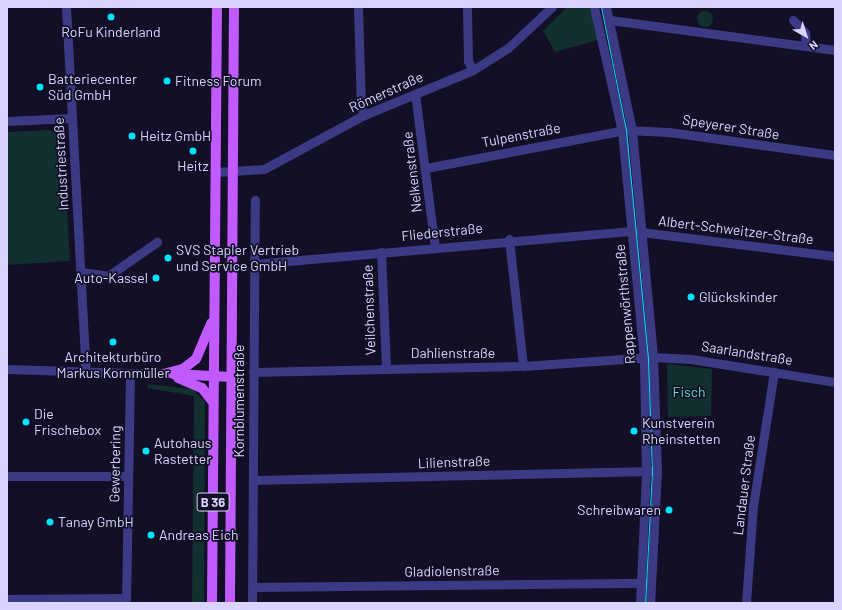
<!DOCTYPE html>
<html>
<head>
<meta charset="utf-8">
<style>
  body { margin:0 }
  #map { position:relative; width:842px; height:610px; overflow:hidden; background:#130f26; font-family:Barlow,sans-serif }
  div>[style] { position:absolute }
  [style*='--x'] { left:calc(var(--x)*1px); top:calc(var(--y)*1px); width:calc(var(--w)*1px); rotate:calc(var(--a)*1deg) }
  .green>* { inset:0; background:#12302f }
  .round { border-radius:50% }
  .minor>* { height:9px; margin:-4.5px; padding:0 4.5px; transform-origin:4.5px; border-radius:4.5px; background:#3d3a85 }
  .major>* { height:10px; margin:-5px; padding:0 5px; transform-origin:5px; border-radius:5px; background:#c25bff }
  .tram>* { height:1px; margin:-0.5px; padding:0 0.5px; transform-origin:0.5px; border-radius:0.5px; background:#00e5ff }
  .dots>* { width:11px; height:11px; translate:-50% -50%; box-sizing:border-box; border:2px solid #130f26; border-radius:50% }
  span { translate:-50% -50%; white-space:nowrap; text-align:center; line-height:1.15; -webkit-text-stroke:3.5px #130f26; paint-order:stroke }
  .shield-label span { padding:1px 3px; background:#130f26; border:1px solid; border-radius:3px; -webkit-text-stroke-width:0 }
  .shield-label { font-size:13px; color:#d9d4ff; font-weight:700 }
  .poi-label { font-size:14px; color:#d9d4ff }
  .left { translate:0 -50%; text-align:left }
  .right { translate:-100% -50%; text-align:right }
  .street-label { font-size:14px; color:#d9d4ff }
  .park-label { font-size:14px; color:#5fe0c0 }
  .frame { position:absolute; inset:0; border:8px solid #d9d4ff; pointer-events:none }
  .north { position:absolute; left:786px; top:16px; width:40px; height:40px; -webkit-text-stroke:3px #130f26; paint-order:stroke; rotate:141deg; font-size:11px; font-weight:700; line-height:16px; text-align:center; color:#d9d4ff }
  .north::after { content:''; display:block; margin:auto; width:14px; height:18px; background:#d9d4ff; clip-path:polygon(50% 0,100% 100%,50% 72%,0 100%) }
</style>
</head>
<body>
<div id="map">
  <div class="green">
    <div style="clip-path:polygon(567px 7px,591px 7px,598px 40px,555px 52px,543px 31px)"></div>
    <div class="round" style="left:697px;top:11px;width:16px;height:16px"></div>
    <div style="clip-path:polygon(50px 130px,63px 138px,70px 261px,7px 265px,7px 132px)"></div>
    <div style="clip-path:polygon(667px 364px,712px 369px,711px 416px,668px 417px)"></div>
    <div style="clip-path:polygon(148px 384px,192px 389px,205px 402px,204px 603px,192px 603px,194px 396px,147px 388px)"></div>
  </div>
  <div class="minor">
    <div style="--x:66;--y:7;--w:366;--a:86.9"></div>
    <div style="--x:358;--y:7;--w:101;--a:88.3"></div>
    <div style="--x:361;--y:108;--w:8;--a:67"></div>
    <div style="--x:467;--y:7;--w:54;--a:88.9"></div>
    <div style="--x:468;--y:61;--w:10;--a:61"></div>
    <div style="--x:594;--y:7;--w:127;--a:77.3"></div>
    <div style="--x:622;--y:131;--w:229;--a:84.5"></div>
    <div style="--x:644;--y:359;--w:113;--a:89"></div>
    <div style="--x:646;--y:472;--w:131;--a:92.6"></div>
    <div style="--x:606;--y:7;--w:126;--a:78.1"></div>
    <div style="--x:632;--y:130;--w:228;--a:84.7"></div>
    <div style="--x:653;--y:357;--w:114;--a:88"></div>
    <div style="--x:657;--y:471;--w:132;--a:93"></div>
    <div style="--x:610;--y:20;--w:227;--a:7.6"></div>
    <div style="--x:793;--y:20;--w:18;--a:47"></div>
    <div style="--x:805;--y:33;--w:13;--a:86"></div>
    <div style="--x:415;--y:94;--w:155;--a:82.6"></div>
    <div style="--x:7;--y:121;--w:65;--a:-2.6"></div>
    <div style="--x:426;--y:168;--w:204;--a:-10.8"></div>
    <div style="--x:626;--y:130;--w:43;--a:2.7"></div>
    <div style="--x:669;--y:132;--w:168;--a:7.9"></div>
    <div style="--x:216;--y:172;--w:48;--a:-3.6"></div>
    <div style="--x:264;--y:169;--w:114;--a:-28.4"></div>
    <div style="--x:364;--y:115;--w:118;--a:-22.4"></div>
    <div style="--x:473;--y:70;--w:41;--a:-32.2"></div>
    <div style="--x:508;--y:48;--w:60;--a:-43"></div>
    <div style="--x:509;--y:239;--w:128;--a:83.7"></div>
    <div style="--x:381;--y:252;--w:115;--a:87.5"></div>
    <div style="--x:254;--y:264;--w:380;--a:-5"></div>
    <div style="--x:633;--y:231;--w:204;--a:7.1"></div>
    <div style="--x:81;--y:272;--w:27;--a:8"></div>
    <div style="--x:108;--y:276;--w:60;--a:-34.8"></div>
    <div style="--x:7;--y:369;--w:156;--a:1.8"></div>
    <div style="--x:253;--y:372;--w:270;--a:-1.3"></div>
    <div style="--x:523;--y:366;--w:130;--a:-4"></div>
    <div style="--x:653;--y:357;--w:38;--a:3"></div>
    <div style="--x:691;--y:359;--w:146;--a:9.1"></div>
    <div style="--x:7;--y:476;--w:121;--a:0"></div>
    <div style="--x:253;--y:480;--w:399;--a:-1.3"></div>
    <div style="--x:253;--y:587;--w:395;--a:-0.6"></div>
    <div style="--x:7;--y:599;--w:119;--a:-0.5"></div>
    <div style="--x:126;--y:603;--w:230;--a:-89"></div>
    <div style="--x:252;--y:603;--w:403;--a:-89.6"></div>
    <div style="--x:746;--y:603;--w:97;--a:-85.9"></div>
    <div style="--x:753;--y:506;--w:136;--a:-81.1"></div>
  </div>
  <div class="major">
    <div style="--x:163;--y:374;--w:21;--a:-14"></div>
    <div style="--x:183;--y:369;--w:16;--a:-38"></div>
    <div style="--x:196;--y:359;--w:39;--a:-67"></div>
    <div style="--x:173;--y:374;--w:58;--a:3"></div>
    <div style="--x:178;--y:378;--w:26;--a:23"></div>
    <div style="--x:202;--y:388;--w:18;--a:52"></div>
    <div style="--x:212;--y:603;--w:596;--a:-89.52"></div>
    <div style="--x:230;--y:603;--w:596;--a:-89.62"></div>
  </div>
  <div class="tram">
    <div style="--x:601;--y:7;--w:126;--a:78.5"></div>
    <div style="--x:626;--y:130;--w:229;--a:84.5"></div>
    <div style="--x:648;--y:358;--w:113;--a:88"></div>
    <div style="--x:652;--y:471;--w:132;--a:93"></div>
  </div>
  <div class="dots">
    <div style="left:111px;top:17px;background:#00e5ff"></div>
    <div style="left:167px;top:81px;background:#00e5ff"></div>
    <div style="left:40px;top:87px;background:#00e5ff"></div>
    <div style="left:132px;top:136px;background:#00e5ff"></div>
    <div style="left:193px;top:151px;background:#00e5ff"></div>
    <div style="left:168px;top:258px;background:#00e5ff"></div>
    <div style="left:156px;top:278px;background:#00e5ff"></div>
    <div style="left:691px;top:297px;background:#00e5ff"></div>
    <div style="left:113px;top:342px;background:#00e5ff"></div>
    <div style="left:26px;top:422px;background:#00e5ff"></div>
    <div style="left:634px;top:431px;background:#00e5ff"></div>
    <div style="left:146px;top:451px;background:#00e5ff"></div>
    <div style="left:669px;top:510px;background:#00e5ff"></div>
    <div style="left:50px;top:522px;background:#00e5ff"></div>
    <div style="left:151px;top:535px;background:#00e5ff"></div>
  </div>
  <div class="shield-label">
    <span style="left:213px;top:502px">B 36</span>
  </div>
  <div class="poi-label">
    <span style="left:111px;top:32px">RoFu Kinderland</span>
    <span class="left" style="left:48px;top:87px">Batteriecenter<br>Süd GmbH</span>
    <span class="left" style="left:175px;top:81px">Fitness Forum</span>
    <span class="left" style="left:140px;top:136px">Heitz GmbH</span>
    <span style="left:193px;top:166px">Heitz</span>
    <span class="left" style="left:176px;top:258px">SVS Stapler Vertrieb<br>und Service GmbH</span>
    <span class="right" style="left:148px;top:278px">Auto-Kassel</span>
    <span class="left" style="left:699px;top:297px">Glückskinder</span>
    <span style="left:113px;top:365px">Architekturbüro<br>Markus Kornmüller</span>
    <span class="left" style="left:34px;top:422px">Die<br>Frischebox</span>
    <span class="left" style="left:642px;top:431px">Kunstverein<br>Rheinstetten</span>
    <span class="left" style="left:154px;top:451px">Autohaus<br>Rastetter</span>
    <span class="right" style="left:661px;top:510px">Schreibwaren</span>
    <span class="left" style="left:58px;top:522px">Tanay GmbH</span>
    <span class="left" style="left:159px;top:535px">Andreas Eich</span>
  </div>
  <div class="street-label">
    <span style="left:386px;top:92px;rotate:-24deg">Römerstraße</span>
    <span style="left:731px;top:127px;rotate:9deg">Speyerer Straße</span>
    <span style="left:521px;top:135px;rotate:-11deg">Tulpenstraße</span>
    <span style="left:61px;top:164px;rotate:-93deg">Industriestraße</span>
    <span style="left:412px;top:172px;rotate:-97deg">Nelkenstraße</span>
    <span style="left:736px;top:230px;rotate:7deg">Albert-Schweitzer-Straße</span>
    <span style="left:442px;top:232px;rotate:-6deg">Fliederstraße</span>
    <span style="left:625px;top:304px;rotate:-95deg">Rappenwörthstraße</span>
    <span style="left:369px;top:310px;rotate:-92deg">Veilchenstraße</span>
    <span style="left:453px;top:353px">Dahlienstraße</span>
    <span style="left:747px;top:353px;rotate:9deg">Saarlandstraße</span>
    <span style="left:239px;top:401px;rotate:-90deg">Kornblumenstraße</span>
    <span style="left:454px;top:462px;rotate:-2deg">Lilienstraße</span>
    <span style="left:115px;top:464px;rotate:-89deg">Gewerbering</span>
    <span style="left:744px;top:485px;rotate:-83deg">Landauer Straße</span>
    <span style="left:452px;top:571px;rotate:-1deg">Gladiolenstraße</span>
  </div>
  <div class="park-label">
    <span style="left:689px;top:392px">Fisch</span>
  </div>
  <div class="frame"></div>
  <div class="north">N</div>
</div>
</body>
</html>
